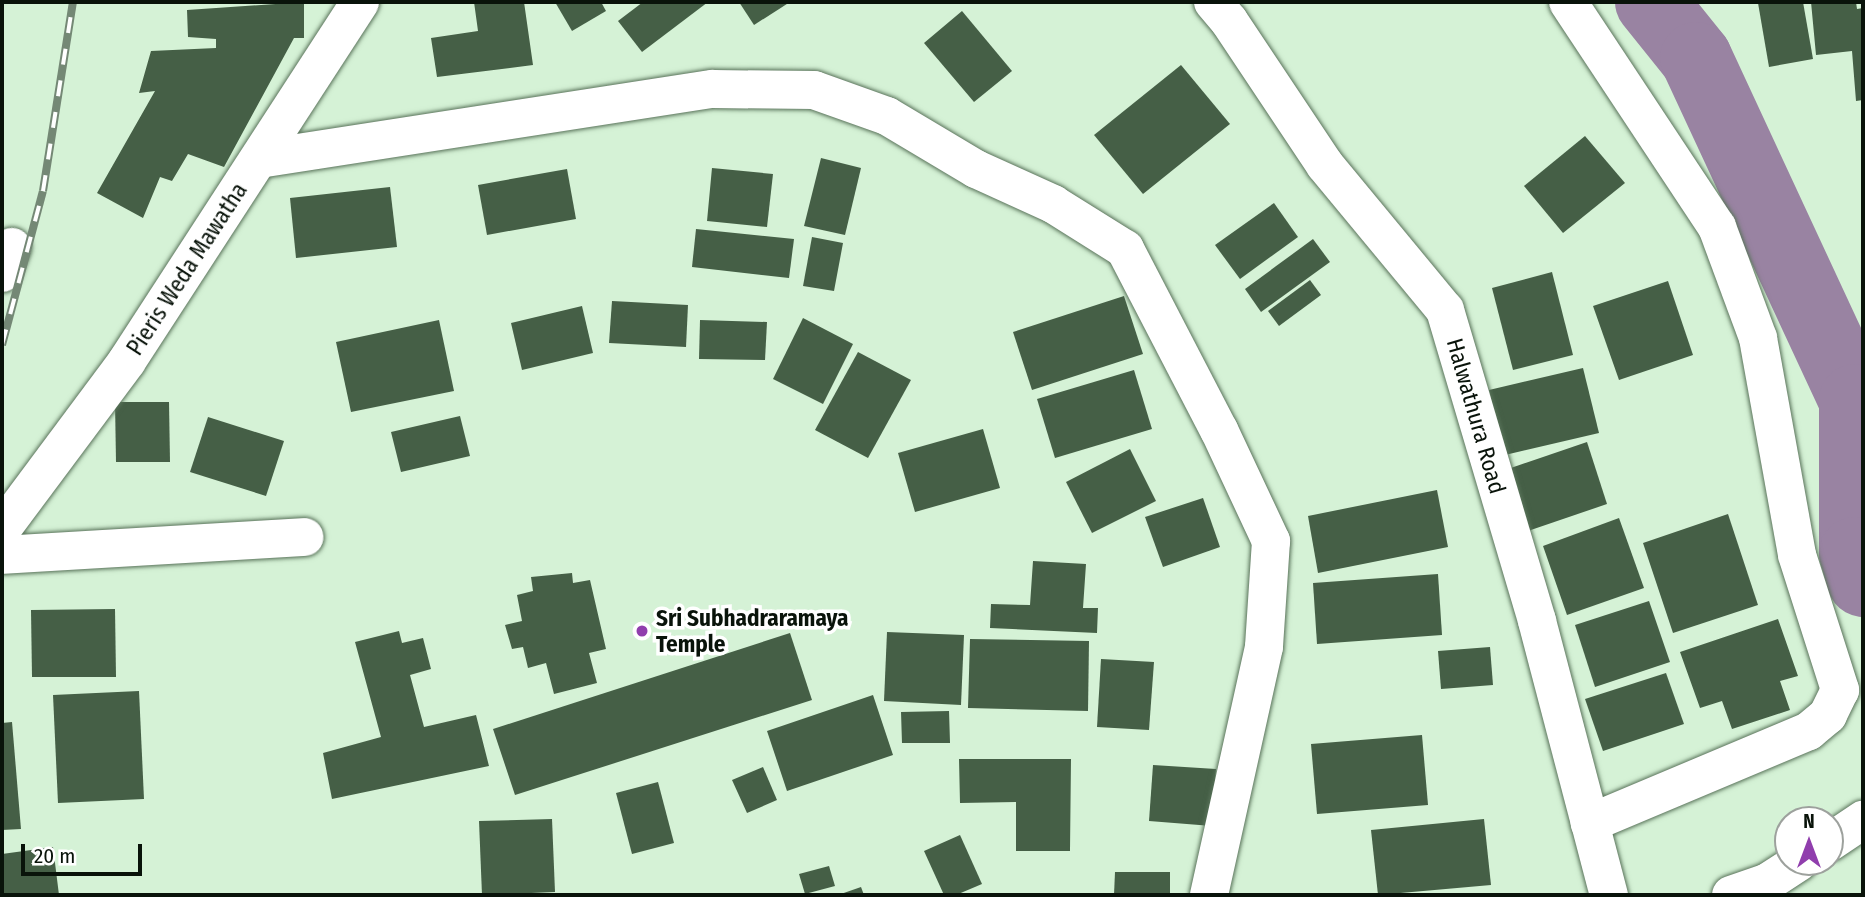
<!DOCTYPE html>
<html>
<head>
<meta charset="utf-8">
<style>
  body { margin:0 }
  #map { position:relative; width:1865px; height:897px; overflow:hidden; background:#d5f2d6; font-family:"Fira Sans Condensed",sans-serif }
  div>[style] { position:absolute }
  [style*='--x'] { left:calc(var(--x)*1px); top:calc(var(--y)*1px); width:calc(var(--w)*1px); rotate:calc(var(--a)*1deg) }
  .river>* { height:72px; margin:-36px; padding:0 36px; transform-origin:36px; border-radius:36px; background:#9983a2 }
  .building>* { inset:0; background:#455f46 }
  .roads { filter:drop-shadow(0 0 2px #59735a) drop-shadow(0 0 2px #59735a) }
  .minor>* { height:38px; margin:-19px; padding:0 19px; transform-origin:19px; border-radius:19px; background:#fff }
  .major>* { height:38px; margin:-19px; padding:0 19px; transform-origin:19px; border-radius:19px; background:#fff }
  .rail>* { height:8px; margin-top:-4px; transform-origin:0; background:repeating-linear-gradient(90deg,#fff 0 16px,#748875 0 32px); box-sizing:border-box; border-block:2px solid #748875 }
  .dots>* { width:19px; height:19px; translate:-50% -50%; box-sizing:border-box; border:4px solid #fff; border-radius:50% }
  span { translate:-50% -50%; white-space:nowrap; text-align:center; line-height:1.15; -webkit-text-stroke:7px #fff; paint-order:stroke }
  .street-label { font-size:23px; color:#09130a }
  .poi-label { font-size:23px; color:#09130a; font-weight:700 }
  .left { translate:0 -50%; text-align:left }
  .frame { position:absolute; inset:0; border:4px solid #09130a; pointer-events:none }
  .north { position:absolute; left:1774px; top:806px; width:70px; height:70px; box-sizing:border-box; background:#fff; border:2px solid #9da19d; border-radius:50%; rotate:0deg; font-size:19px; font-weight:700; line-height:28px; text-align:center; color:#09130a }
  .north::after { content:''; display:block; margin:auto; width:24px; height:32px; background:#903ead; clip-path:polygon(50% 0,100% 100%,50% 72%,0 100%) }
  .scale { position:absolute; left:21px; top:844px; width:121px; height:32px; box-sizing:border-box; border:4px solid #09130a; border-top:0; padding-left:9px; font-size:21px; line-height:24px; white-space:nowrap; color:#09130a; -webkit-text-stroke:5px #fff; paint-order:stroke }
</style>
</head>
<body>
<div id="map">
  <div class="river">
    <div style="--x:1651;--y:2;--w:72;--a:51.2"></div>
    <div style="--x:1696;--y:58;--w:377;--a:65.1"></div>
    <div style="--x:1855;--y:400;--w:153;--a:90"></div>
    <div style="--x:1855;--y:553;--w:29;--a:74"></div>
  </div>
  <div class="building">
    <div style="clip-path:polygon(304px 2px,304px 38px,294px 38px,224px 167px,188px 154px,172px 181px,160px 177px,143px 218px,97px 193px,155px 91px,139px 93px,151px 51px,216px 48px,216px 39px,188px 37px,187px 10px)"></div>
    <div style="clip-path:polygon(474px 2px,524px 2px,533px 65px,437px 77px,431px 38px,478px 31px)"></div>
    <div style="clip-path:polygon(555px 2px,601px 2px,606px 11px,572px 31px)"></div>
    <div style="clip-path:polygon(643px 2px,708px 2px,642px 52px,618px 21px)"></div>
    <div style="clip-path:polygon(739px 2px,790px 2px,754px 25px)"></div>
    <div style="clip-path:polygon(1803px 2px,1813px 59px,1769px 67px,1758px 3px)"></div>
    <div style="clip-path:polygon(1811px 2px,1856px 2px,1857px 9px,1863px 8px,1863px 100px,1856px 101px,1852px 51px,1816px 55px)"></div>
    <div style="clip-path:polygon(962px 11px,1012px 71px,974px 102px,924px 43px)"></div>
    <div style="clip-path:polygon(1181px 65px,1230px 124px,1143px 194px,1094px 135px)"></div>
    <div style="clip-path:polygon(1585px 136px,1625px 183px,1563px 233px,1524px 186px)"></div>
    <div style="clip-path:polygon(821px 158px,861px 168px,845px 235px,804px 226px)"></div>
    <div style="clip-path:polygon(712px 168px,773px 174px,767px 227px,707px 221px)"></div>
    <div style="clip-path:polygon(567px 169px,576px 219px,487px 235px,478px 185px)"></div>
    <div style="clip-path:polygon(390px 187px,397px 247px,296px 258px,290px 198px)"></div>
    <div style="clip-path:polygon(1274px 203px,1298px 237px,1240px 279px,1215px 245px)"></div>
    <div style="clip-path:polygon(696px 229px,794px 239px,789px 278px,692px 267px)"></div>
    <div style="clip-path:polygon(812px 237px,843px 243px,834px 291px,803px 286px)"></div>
    <div style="clip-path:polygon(1313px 239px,1330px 262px,1261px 312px,1245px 289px)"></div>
    <div style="clip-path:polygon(1552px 272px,1573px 355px,1513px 370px,1492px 288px)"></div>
    <div style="clip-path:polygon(1310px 280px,1321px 295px,1279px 326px,1268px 311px)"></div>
    <div style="clip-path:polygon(1668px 281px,1693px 355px,1619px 380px,1593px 306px)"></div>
    <div style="clip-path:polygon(1124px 296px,1143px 354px,1032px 390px,1013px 332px)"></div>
    <div style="clip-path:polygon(612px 301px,688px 305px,686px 347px,609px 343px)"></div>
    <div style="clip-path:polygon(582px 306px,593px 353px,522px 370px,511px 323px)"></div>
    <div style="clip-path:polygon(803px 318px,853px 344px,823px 404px,773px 379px)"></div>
    <div style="clip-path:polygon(439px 320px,454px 391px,351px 412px,336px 342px)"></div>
    <div style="clip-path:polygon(700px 320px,767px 322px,765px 360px,699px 359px)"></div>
    <div style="clip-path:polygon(858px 352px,911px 380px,868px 458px,815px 430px)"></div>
    <div style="clip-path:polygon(1583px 368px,1599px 433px,1505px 455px,1489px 390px)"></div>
    <div style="clip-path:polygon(1134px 370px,1152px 429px,1055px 458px,1037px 399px)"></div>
    <div style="clip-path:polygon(115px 402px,169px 402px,170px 462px,116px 462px)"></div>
    <div style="clip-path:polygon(460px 416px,470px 456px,401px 472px,391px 432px)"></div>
    <div style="clip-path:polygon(208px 417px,284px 441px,266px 496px,190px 472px)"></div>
    <div style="clip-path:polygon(983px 429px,1000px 488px,915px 512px,898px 453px)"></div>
    <div style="clip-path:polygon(1587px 442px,1607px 504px,1525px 532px,1505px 470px)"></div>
    <div style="clip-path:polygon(1130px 449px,1156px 501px,1092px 533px,1066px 482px)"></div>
    <div style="clip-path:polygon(1437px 490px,1448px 547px,1318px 573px,1308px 516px)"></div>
    <div style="clip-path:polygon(1203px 498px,1220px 547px,1163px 567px,1145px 517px)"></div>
    <div style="clip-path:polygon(1728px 514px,1758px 605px,1673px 633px,1643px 543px)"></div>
    <div style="clip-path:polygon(1619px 518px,1644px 588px,1567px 615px,1543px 546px)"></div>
    <div style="clip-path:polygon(1033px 561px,1086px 564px,1083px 608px,1098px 608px,1097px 633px,990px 628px,991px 604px,1030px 605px)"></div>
    <div style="clip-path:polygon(572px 573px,573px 583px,590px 580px,606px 649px,589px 653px,597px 683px,554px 694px,546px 663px,528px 668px,523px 647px,512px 649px,505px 625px,522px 621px,517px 595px,533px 591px,531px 577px)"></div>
    <div style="clip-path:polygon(1438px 574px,1442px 635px,1317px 644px,1313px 583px)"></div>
    <div style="clip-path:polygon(1649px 601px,1670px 662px,1595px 687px,1575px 625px)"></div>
    <div style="clip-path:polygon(115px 609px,116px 677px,32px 677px,31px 610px)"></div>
    <div style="clip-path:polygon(1778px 619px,1798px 676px,1780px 681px,1790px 710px,1732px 729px,1722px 701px,1700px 708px,1680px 652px)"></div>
    <div style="clip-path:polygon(399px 631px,402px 643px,423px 638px,431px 669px,410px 675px,424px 727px,476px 715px,489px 766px,332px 799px,323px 753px,381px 737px,355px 642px)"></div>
    <div style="clip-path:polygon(887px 632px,964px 635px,961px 705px,884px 701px)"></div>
    <div style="clip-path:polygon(790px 633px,812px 700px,515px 795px,493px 729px)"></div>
    <div style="clip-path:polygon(970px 639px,1089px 641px,1088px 711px,968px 708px)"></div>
    <div style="clip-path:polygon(1490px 647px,1493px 685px,1441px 689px,1438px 651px)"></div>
    <div style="clip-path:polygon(1101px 659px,1154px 662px,1149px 730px,1097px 727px)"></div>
    <div style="clip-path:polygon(1666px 673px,1684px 724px,1603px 751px,1585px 699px)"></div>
    <div style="clip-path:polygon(139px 691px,144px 799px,58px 803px,53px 695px)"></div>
    <div style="clip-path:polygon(873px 695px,893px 755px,787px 791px,767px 731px)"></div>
    <div style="clip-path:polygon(949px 711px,950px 743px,902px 743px,901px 712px)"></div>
    <div style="clip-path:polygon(12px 722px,21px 829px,2px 830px,2px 723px)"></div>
    <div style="clip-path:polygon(1422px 735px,1428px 805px,1317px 814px,1311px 744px)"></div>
    <div style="clip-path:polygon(959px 759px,1071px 759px,1070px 851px,1016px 851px,1016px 802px,960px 803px)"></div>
    <div style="clip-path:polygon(1153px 765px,1216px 769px,1212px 826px,1149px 821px)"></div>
    <div style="clip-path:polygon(763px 767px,777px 800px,747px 813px,732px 780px)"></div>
    <div style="clip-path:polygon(658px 782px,674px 843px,632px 854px,616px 793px)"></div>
    <div style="clip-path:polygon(552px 819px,555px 892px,482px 895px,479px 821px)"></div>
    <div style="clip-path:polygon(1484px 819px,1491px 885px,1378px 895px,1371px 830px)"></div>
    <div style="clip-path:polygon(960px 835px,982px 884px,956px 895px,944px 895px,924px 851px)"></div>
    <div style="clip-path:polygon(53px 847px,59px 895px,2px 895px,2px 854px)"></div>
    <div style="clip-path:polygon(829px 866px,835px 886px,805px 894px,799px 874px)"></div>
    <div style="clip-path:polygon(1115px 872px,1170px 872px,1170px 895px,1114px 895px)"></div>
    <div style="clip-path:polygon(861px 887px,864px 895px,838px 895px)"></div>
  </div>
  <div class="roads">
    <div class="minor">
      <div style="--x:1213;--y:2;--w:25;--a:50"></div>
      <div style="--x:1229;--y:21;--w:173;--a:56.3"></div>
      <div style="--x:1325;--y:165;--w:188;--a:50.4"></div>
      <div style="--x:1445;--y:310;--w:324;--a:73.5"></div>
      <div style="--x:1537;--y:621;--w:283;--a:75.3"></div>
      <div style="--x:1568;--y:2;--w:270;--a:56.5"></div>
      <div style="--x:1717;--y:227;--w:118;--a:69.7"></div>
      <div style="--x:1758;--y:338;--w:220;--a:79.8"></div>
      <div style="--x:1797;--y:555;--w:142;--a:72.3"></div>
      <div style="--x:1840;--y:690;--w:28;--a:116"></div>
      <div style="--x:1828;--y:715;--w:25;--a:140"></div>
      <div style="--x:1809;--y:731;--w:238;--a:157.2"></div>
      <div style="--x:259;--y:159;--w:459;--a:-8.8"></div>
      <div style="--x:713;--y:89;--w:101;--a:0.6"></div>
      <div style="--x:814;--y:90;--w:77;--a:19.6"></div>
      <div style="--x:887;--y:116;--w:104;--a:30.8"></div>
      <div style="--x:976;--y:169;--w:85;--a:24.4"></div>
      <div style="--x:1053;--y:204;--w:85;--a:32"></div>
      <div style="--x:1125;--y:249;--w:204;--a:62.6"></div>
      <div style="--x:1219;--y:430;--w:123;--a:64.9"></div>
      <div style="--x:1271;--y:541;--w:106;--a:93.8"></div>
      <div style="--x:1264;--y:647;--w:254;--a:102.5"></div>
      <div style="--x:2;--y:273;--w:28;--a:-69"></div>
      <div style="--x:2;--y:529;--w:209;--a:-53.3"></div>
      <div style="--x:127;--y:361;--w:428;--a:-57"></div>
      <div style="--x:2;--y:555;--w:303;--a:-3.4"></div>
    </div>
    <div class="major">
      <div style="--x:1830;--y:842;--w:40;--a:-34"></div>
      <div style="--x:1731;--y:895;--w:39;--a:-19"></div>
      <div style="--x:1768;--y:882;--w:37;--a:-33"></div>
    </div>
  </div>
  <div class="rail">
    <div style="--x:2;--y:345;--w:159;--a:-75.1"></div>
    <div style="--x:43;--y:191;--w:191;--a:-81"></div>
  </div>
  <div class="dots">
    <div style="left:642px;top:631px;background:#903ead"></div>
  </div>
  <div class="street-label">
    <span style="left:187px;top:269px;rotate:-57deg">Pieris Weda Mawatha</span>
    <span style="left:1476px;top:416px;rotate:74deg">Halwathura Road</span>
  </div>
  <div class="poi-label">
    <span class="left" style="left:656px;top:631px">Sri Subhadraramaya<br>Temple</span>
  </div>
  <div class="frame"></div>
  <div class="north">N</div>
  <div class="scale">20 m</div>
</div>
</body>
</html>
